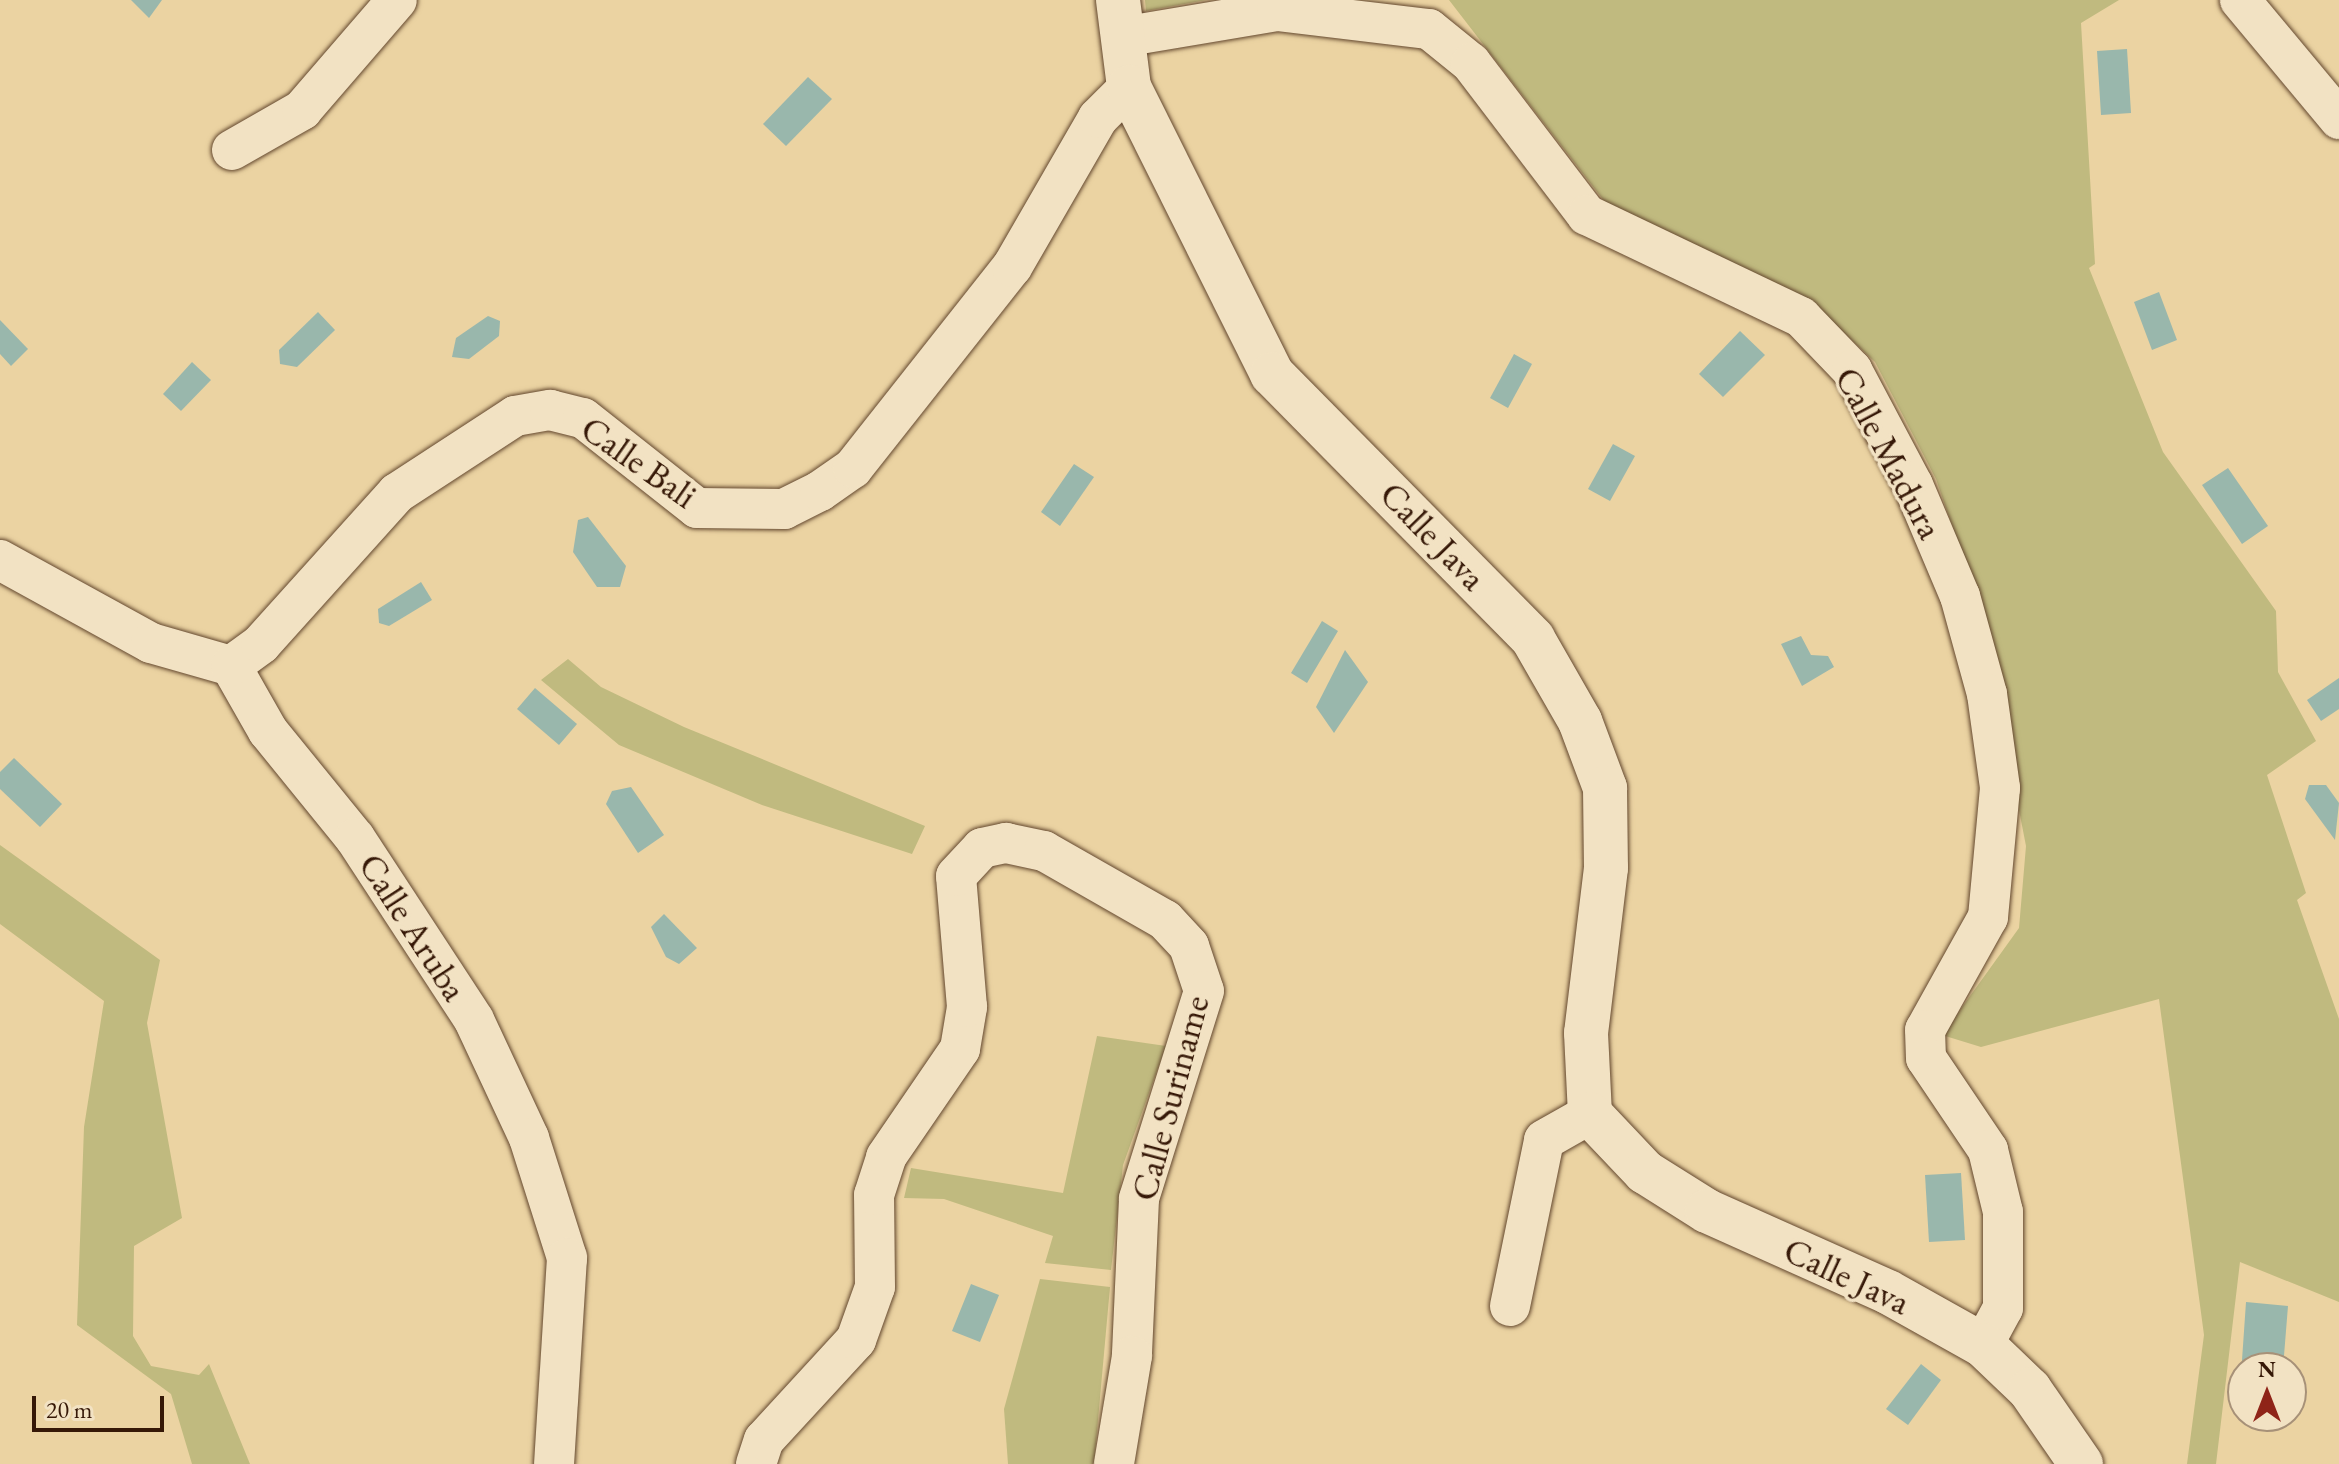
<!DOCTYPE html>
<html>
<head>
<meta charset="utf-8">
<style>
  body { margin:0 }
  #map { position:relative; width:2339px; height:1464px; overflow:hidden; background:#ebd3a2; font-family:"EB Garamond",serif }
  div>[style] { position:absolute }
  [style*='--x'] { left:calc(var(--x)*1px); top:calc(var(--y)*1px); width:calc(var(--w)*1px); rotate:calc(var(--a)*1deg) }
  .green>* { inset:0; background:#c0ba7f }
  .water>* { inset:0; background:#99b7ac }
  .roads { filter:drop-shadow(0 0 2px #63472e) drop-shadow(0 0 2px #63472e) }
  .street>* { height:40px; margin:-20px; padding:0 20px; transform-origin:20px; border-radius:20px; background:#f2e2c3 }
  .secondary>* { height:44px; margin:-22px; padding:0 22px; transform-origin:22px; border-radius:22px; background:#f2e2c3 }
  span { translate:-50% -50%; white-space:nowrap; text-align:center; line-height:1.15; -webkit-text-stroke:7px #f2e2c3; paint-order:stroke }
  .street-label { font-size:36px; color:#361807 }
  .north { position:absolute; left:2227px; top:1352px; width:80px; height:80px; box-sizing:border-box; background:#f2e2c3; border:2px solid #a79178; border-radius:50%; rotate:0deg; font-size:22px; font-weight:700; line-height:32px; text-align:center; color:#361807 }
  .north::after { content:''; display:block; margin:auto; width:28px; height:36px; background:#8f2418; clip-path:polygon(50% 0,100% 100%,50% 72%,0 100%) }
  .scale { position:absolute; left:32px; top:1396px; width:132px; height:36px; box-sizing:border-box; border:4px solid #361807; border-top:0; padding-left:10px; font-size:24px; line-height:28px; white-space:nowrap; color:#361807; -webkit-text-stroke:6px #f2e2c3; paint-order:stroke }
</style>
</head>
<body>
<div id="map">
  <div class="green">
    <div style="clip-path:polygon(1145px 0,1206px 0,1146px 11px)"></div>
    <div style="clip-path:polygon(1449px 0,2119px 0,2081px 23px,2095px 264px,2089px 268px,2163px 452px,2276px 611px,2278px 672px,2316px 741px,2267px 775px,2306px 893px,2297px 900px,2339px 1019px,2339px 1302px,2240px 1262px,2216px 1464px,2187px 1464px,2204px 1335px,2159px 999px,1981px 1047px,1942px 1035px,2019px 928px,2026px 846px,1979px 604px,1936px 479px,1875px 362px,1810px 301px,1608px 206px)"></div>
    <div style="clip-path:polygon(568px 659px,601px 687px,684px 727px,925px 826px,912px 854px,762px 805px,619px 745px,541px 680px)"></div>
    <div style="clip-path:polygon(0 845px,160px 960px,147px 1023px,182px 1218px,134px 1246px,133px 1336px,151px 1366px,199px 1375px,209px 1364px,250px 1464px,192px 1464px,171px 1394px,77px 1325px,84px 1127px,104px 1001px,0 924px)"></div>
    <div style="clip-path:polygon(1097px 1036px,1166px 1046px,1123px 1165px,1111px 1270px,1045px 1263px,1053px 1236px,944px 1199px,904px 1198px,911px 1168px,1063px 1193px)"></div>
    <div style="clip-path:polygon(1040px 1279px,1110px 1287px,1094px 1464px,1008px 1464px,1004px 1409px)"></div>
  </div>
  <div class="water">
    <div style="clip-path:polygon(131px 0,162px 0,149px 18px)"></div>
    <div style="clip-path:polygon(2127px 49px,2131px 113px,2101px 115px,2097px 51px)"></div>
    <div style="clip-path:polygon(808px 77px,832px 99px,786px 146px,763px 124px)"></div>
    <div style="clip-path:polygon(2159px 292px,2177px 340px,2152px 350px,2134px 302px)"></div>
    <div style="clip-path:polygon(318px 312px,335px 330px,297px 367px,280px 364px,279px 350px)"></div>
    <div style="clip-path:polygon(488px 316px,500px 321px,499px 336px,469px 359px,452px 357px,456px 338px)"></div>
    <div style="clip-path:polygon(0 320px,28px 349px,11px 366px,0 354px)"></div>
    <div style="clip-path:polygon(1740px 331px,1765px 355px,1723px 397px,1699px 374px)"></div>
    <div style="clip-path:polygon(1514px 354px,1532px 364px,1508px 408px,1490px 398px)"></div>
    <div style="clip-path:polygon(192px 362px,211px 380px,181px 411px,163px 394px)"></div>
    <div style="clip-path:polygon(1613px 444px,1635px 456px,1610px 501px,1588px 489px)"></div>
    <div style="clip-path:polygon(1074px 464px,1094px 477px,1060px 526px,1041px 512px)"></div>
    <div style="clip-path:polygon(2228px 468px,2268px 526px,2242px 544px,2202px 485px)"></div>
    <div style="clip-path:polygon(588px 517px,626px 566px,620px 587px,597px 587px,573px 552px,578px 520px)"></div>
    <div style="clip-path:polygon(421px 582px,432px 600px,389px 626px,379px 623px,378px 609px)"></div>
    <div style="clip-path:polygon(1322px 621px,1338px 631px,1307px 683px,1291px 673px)"></div>
    <div style="clip-path:polygon(1801px 636px,1811px 655px,1828px 656px,1834px 667px,1802px 686px,1781px 644px)"></div>
    <div style="clip-path:polygon(1345px 650px,1368px 682px,1334px 733px,1316px 707px)"></div>
    <div style="clip-path:polygon(2339px 678px,2339px 709px,2321px 721px,2307px 700px)"></div>
    <div style="clip-path:polygon(535px 688px,577px 724px,559px 745px,517px 709px)"></div>
    <div style="clip-path:polygon(14px 758px,62px 804px,40px 827px,0 789px,0 772px)"></div>
    <div style="clip-path:polygon(2309px 785px,2326px 785px,2339px 803px,2335px 840px,2305px 799px)"></div>
    <div style="clip-path:polygon(631px 787px,664px 835px,638px 853px,606px 804px,612px 791px)"></div>
    <div style="clip-path:polygon(664px 914px,697px 948px,679px 964px,666px 957px,651px 927px)"></div>
    <div style="clip-path:polygon(1961px 1173px,1965px 1240px,1929px 1242px,1925px 1175px)"></div>
    <div style="clip-path:polygon(971px 1284px,999px 1295px,980px 1342px,952px 1331px)"></div>
    <div style="clip-path:polygon(2246px 1302px,2288px 1306px,2283px 1368px,2243px 1368px,2243px 1390px,2240px 1389px)"></div>
    <div style="clip-path:polygon(1921px 1364px,1941px 1380px,1908px 1425px,1886px 1409px)"></div>
  </div>
  <div class="roads">
    <div class="street">
      <div style="--x:2240;--y:0;--w:155;--a:50.2"></div>
      <div style="--x:1122;--y:37;--w:157;--a:-9.5"></div>
      <div style="--x:1277;--y:11;--w:153;--a:6.8"></div>
      <div style="--x:1429;--y:29;--w:54;--a:39"></div>
      <div style="--x:1471;--y:63;--w:191;--a:52.7"></div>
      <div style="--x:1587;--y:215;--w:237;--a:25.5"></div>
      <div style="--x:1801;--y:317;--w:74;--a:46.1"></div>
      <div style="--x:1852;--y:370;--w:130;--a:62.1"></div>
      <div style="--x:1913;--y:485;--w:121;--a:67.1"></div>
      <div style="--x:1960;--y:596;--w:102;--a:74.6"></div>
      <div style="--x:1987;--y:694;--w:95;--a:82.1"></div>
      <div style="--x:2000;--y:788;--w:130;--a:95.3"></div>
      <div style="--x:1988;--y:917;--w:129;--a:119.1"></div>
      <div style="--x:1925;--y:1030;--w:28;--a:88"></div>
      <div style="--x:1926;--y:1058;--w:111;--a:56"></div>
      <div style="--x:1988;--y:1150;--w:64;--a:76.4"></div>
      <div style="--x:2003;--y:1212;--w:96;--a:90"></div>
      <div style="--x:2003;--y:1308;--w:42;--a:118.4"></div>
      <div style="--x:232;--y:150;--w:81;--a:-29.7"></div>
      <div style="--x:302;--y:110;--w:145;--a:-49.2"></div>
      <div style="--x:0;--y:560;--w:172;--a:28.8"></div>
      <div style="--x:151;--y:643;--w:83;--a:16"></div>
      <div style="--x:231;--y:666;--w:75;--a:60.4"></div>
      <div style="--x:268;--y:731;--w:138;--a:50.9"></div>
      <div style="--x:355;--y:838;--w:217;--a:56.8"></div>
      <div style="--x:474;--y:1020;--w:130;--a:65"></div>
      <div style="--x:529;--y:1138;--w:126;--a:72.4"></div>
      <div style="--x:567;--y:1258;--w:206;--a:93.6"></div>
      <div style="--x:231;--y:666;--w:37;--a:-36"></div>
      <div style="--x:261;--y:644;--w:203;--a:-48"></div>
      <div style="--x:397;--y:493;--w:141;--a:-33.1"></div>
      <div style="--x:515;--y:416;--w:36;--a:-10"></div>
      <div style="--x:550;--y:410;--w:34;--a:14"></div>
      <div style="--x:583;--y:418;--w:145;--a:38.3"></div>
      <div style="--x:697;--y:508;--w:87;--a:0.7"></div>
      <div style="--x:784;--y:509;--w:40;--a:-26.6"></div>
      <div style="--x:820;--y:491;--w:40;--a:-34.9"></div>
      <div style="--x:853;--y:468;--w:256;--a:-51.7"></div>
      <div style="--x:1012;--y:267;--w:172;--a:-60"></div>
      <div style="--x:1098;--y:118;--w:44;--a:-45"></div>
      <div style="--x:1510;--y:1306;--w:169;--a:-78.4"></div>
      <div style="--x:1544;--y:1140;--w:53;--a:-29.5"></div>
      <div style="--x:756;--y:1464;--w:25;--a:-72"></div>
      <div style="--x:764;--y:1440;--w:136;--a:-47.4"></div>
      <div style="--x:856;--y:1340;--w:56;--a:-70.3"></div>
      <div style="--x:875;--y:1287;--w:92;--a:-90.6"></div>
      <div style="--x:874;--y:1195;--w:40;--a:-72"></div>
      <div style="--x:886;--y:1157;--w:131;--a:-55.6"></div>
      <div style="--x:960;--y:1049;--w:43;--a:-80.5"></div>
      <div style="--x:967;--y:1007;--w:131;--a:-94.8"></div>
      <div style="--x:956;--y:876;--w:38;--a:-47"></div>
      <div style="--x:982;--y:848;--w:25;--a:-12"></div>
      <div style="--x:1006;--y:843;--w:39;--a:12"></div>
      <div style="--x:1044;--y:851;--w:139;--a:29.7"></div>
      <div style="--x:1165;--y:920;--w:35;--a:47"></div>
      <div style="--x:1189;--y:946;--w:47;--a:71.6"></div>
      <div style="--x:1204;--y:991;--w:218;--a:107.4"></div>
      <div style="--x:1139;--y:1199;--w:157;--a:92.6"></div>
      <div style="--x:1132;--y:1356;--w:109;--a:99.5"></div>
    </div>
    <div class="secondary">
      <div style="--x:1118;--y:0;--w:88;--a:82.8"></div>
      <div style="--x:1129;--y:87;--w:321;--a:63.5"></div>
      <div style="--x:1272;--y:374;--w:372;--a:45.4"></div>
      <div style="--x:1533;--y:639;--w:95;--a:60.2"></div>
      <div style="--x:1580;--y:721;--w:72;--a:69.5"></div>
      <div style="--x:1605;--y:788;--w:80;--a:89.3"></div>
      <div style="--x:1606;--y:868;--w:166;--a:96.9"></div>
      <div style="--x:1586;--y:1033;--w:81;--a:87.2"></div>
      <div style="--x:1590;--y:1114;--w:80;--a:46.5"></div>
      <div style="--x:1645;--y:1172;--w:73;--a:32.2"></div>
      <div style="--x:1707;--y:1211;--w:198;--a:24.1"></div>
      <div style="--x:1888;--y:1292;--w:109;--a:29.2"></div>
      <div style="--x:1983;--y:1345;--w:65;--a:43.8"></div>
      <div style="--x:2030;--y:1390;--w:90;--a:55.4"></div>
    </div>
  </div>
  <div class="street-label">
    <span style="left:1889px;top:453px;rotate:62deg">Calle Madura</span>
    <span style="left:639px;top:462px;rotate:35deg">Calle Bali</span>
    <span style="left:1433px;top:536px;rotate:46deg">Calle Java</span>
    <span style="left:413px;top:927px;rotate:57deg">Calle Aruba</span>
    <span style="left:1170px;top:1098px;rotate:-75deg">Calle Suriname</span>
    <span style="left:1847px;top:1276px;rotate:25deg">Calle Java</span>
  </div>
  <div class="north">N</div>
  <div class="scale">20 m</div>
</div>
</body>
</html>
